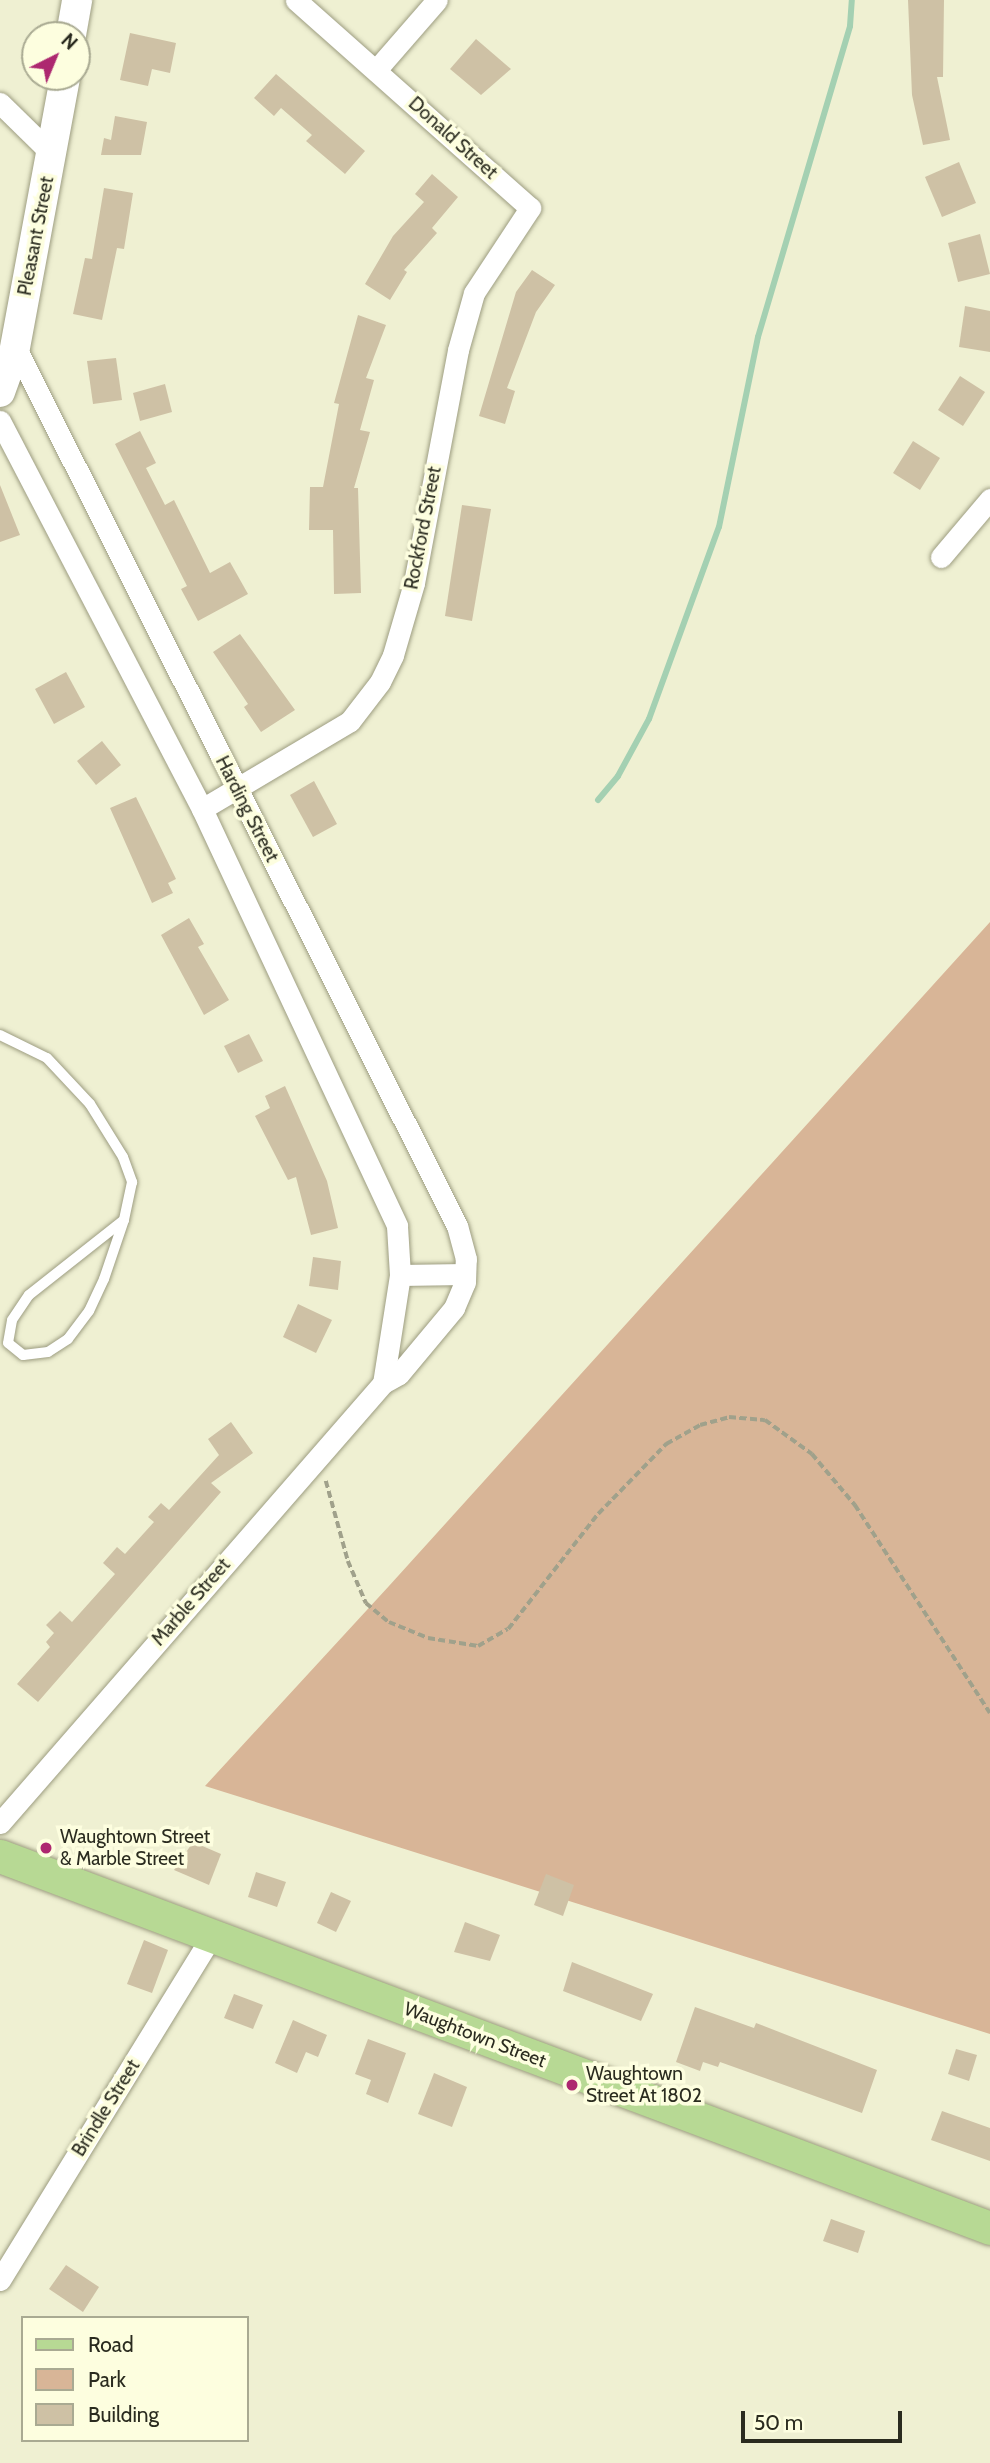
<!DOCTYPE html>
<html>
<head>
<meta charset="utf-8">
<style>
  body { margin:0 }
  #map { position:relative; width:990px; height:2463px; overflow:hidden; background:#eff0d2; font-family:Cabin,sans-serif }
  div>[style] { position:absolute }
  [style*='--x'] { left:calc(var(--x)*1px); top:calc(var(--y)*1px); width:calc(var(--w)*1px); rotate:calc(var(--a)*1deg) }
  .green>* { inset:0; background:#d8b597 }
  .stream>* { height:6px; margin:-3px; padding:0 3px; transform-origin:3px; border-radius:3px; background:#a4d0b2 }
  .building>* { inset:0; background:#cec1a5 }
  .path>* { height:3.5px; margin-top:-1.75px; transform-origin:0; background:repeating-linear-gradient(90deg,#a0a18b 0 7px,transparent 0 10.5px) }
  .roads { filter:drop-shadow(0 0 2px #9d9d81) drop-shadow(0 0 2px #9d9d81) }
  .lane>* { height:10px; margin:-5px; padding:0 5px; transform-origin:5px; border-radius:5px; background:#fff }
  .street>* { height:21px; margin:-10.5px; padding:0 10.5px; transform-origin:10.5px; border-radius:10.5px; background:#fff }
  .secondary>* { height:30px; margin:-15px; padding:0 15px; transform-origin:15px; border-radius:15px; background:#fff }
  .primary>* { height:33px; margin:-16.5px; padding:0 16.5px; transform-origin:16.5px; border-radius:16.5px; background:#b7d994 }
  .dots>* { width:19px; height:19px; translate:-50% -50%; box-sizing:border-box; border:4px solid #fdfedf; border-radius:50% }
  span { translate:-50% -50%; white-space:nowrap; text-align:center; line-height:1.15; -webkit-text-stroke:7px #fdfedf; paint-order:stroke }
  .street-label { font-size:19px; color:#2a2b1f }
  .poi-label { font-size:19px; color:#2a2b1f }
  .left { translate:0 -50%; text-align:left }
  .legend { position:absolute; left:21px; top:2316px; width:228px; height:126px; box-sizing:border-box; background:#fdfedf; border:2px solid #a9aa92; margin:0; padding:9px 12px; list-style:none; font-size:21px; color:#2a2b1f }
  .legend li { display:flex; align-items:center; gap:14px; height:35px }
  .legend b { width:35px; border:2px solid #a9aa92 }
  .north { position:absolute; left:21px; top:21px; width:70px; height:70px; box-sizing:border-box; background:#fdfedf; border:2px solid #a9aa92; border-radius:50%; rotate:43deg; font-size:19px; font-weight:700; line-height:28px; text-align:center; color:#2a2b1f }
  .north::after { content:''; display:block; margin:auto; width:24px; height:32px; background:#ad2870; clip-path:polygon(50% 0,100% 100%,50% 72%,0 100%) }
  .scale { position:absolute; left:741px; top:2411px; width:161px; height:32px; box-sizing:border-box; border:4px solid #2a2b1f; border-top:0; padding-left:9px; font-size:21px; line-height:24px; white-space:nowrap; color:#2a2b1f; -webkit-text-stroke:5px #fdfedf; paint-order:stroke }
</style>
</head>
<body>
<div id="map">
  <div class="green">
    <div style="clip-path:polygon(990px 922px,990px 2034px,205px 1786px,389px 1586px)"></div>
  </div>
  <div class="stream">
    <div style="--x:598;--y:800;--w:31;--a:-50"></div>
    <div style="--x:618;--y:776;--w:65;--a:-61.5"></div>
    <div style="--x:649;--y:719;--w:204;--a:-70"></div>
    <div style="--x:719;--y:527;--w:194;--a:-78.4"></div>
    <div style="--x:758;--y:337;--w:324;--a:-73.5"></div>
    <div style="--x:850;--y:26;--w:26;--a:-86"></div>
  </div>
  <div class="building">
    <div style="clip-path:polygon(908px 0,944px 0,943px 77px,937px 77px,950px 140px,923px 145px,912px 95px)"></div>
    <div style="clip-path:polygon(130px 33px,176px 43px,170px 73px,152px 69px,148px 86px,120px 80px)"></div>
    <div style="clip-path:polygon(476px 39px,511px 69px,481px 95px,450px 69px)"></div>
    <div style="clip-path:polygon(276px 74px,365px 151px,345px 174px,306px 141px,312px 135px,281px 108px,274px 116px,254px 98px)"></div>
    <div style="clip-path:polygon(115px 116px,147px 122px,141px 155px,101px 155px,104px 138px,111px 140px)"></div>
    <div style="clip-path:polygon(959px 162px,976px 203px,942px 217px,925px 177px)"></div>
    <div style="clip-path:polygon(432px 174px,458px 197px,432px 228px,437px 233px,404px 270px,407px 272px,390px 300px,365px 284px,393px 236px,424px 202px,415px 194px)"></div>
    <div style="clip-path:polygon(104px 188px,133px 193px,124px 249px,117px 248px,102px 320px,73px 314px,85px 258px,92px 259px)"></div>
    <div style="clip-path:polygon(980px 234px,990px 274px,958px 282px,948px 243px)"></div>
    <div style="clip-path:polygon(532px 270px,555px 285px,536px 312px,507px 388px,515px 391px,505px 424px,479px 416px,516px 292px)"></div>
    <div style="clip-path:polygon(965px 306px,990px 311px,990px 352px,959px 347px)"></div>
    <div style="clip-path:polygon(358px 315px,386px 325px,366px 378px,374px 380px,360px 430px,370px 432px,354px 488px,358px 488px,361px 593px,334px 594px,333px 530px,309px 530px,310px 487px,323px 487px,339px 404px,334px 403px)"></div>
    <div style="clip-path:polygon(116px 358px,122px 400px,93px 404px,87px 361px)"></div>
    <div style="clip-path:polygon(960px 376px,985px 392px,963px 426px,938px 410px)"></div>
    <div style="clip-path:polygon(165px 384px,172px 412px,140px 421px,133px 393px)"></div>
    <div style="clip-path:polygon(140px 431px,156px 463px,146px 468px,165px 505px,174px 500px,210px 573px,230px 562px,248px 594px,198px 621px,181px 589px,187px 586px,115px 444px)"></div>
    <div style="clip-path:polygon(913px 441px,940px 458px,920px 490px,893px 473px)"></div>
    <div style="clip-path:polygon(0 485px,20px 535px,0 542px)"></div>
    <div style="clip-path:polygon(462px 505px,491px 509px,472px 621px,445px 616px)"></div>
    <div style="clip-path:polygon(240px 634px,295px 710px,261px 732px,244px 707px,248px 704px,213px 652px)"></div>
    <div style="clip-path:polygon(66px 672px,85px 707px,54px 724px,35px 689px)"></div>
    <div style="clip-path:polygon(102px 741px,121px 765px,96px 785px,77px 761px)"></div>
    <div style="clip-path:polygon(314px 781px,337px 824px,313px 837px,290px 795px)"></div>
    <div style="clip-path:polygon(136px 797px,176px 879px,168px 883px,173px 893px,152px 903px,110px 808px)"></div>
    <div style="clip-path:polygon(189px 918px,204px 944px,198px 947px,229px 1000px,204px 1015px,161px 935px)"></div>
    <div style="clip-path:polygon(249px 1034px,263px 1061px,238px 1073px,224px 1046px)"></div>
    <div style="clip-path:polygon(285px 1086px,327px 1181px,338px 1228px,311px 1235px,296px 1177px,288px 1180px,255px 1116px,270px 1108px,265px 1096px)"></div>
    <div style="clip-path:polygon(313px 1257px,341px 1261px,338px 1290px,309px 1286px)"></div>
    <div style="clip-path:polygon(298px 1304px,332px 1320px,316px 1353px,283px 1337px)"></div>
    <div style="clip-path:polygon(231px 1422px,253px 1453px,211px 1483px,221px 1492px,38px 1702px,17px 1684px,50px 1647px,46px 1642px,54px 1633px,46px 1625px,60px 1611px,72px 1622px,115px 1574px,103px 1563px,117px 1547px,125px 1554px,154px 1522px,148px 1517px,161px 1503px,169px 1510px,219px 1455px,208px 1439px)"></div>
    <div style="clip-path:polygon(193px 1842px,221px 1854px,209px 1885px,174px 1870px)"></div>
    <div style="clip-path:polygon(256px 1872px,286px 1882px,277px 1907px,248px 1897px)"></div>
    <div style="clip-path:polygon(546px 1874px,574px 1885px,563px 1916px,534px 1905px)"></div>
    <div style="clip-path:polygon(331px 1892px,351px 1901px,336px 1932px,317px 1923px)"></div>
    <div style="clip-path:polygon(465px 1922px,500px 1935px,490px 1961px,454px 1952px)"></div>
    <div style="clip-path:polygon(144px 1940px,168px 1950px,152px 1993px,127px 1984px)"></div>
    <div style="clip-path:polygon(572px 1962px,653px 1994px,641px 2021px,563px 1991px)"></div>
    <div style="clip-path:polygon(234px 1994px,263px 2005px,253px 2029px,224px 2018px)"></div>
    <div style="clip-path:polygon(695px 2007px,754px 2028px,756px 2023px,877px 2070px,862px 2113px,720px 2062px,718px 2067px,703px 2062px,700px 2071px,676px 2062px)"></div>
    <div style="clip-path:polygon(293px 2020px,327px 2035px,318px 2057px,306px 2052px,297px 2073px,275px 2063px)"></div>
    <div style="clip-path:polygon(368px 2039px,406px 2053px,388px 2103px,366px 2094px,371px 2080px,355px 2074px)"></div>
    <div style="clip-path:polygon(956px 2049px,977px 2055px,969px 2081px,948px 2074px)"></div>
    <div style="clip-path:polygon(434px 2073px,467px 2087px,452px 2127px,418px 2114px)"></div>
    <div style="clip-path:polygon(942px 2111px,990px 2128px,990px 2161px,931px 2140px)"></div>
    <div style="clip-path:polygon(831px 2219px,865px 2231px,858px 2253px,823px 2241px)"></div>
    <div style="clip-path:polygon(66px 2265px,99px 2287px,83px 2312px,49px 2289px)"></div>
  </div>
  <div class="path">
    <div style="--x:326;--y:1481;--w:83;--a:74.6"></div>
    <div style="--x:348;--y:1561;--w:46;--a:66.8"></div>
    <div style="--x:366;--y:1603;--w:30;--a:40"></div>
    <div style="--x:389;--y:1622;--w:42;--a:22.3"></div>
    <div style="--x:428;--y:1638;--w:51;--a:9.1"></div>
    <div style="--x:478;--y:1646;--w:34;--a:-30"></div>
    <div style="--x:508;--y:1629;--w:146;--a:-52"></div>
    <div style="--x:598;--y:1514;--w:98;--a:-45.8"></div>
    <div style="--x:666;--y:1444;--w:39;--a:-29"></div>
    <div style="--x:700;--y:1425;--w:30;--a:-15"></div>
    <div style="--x:729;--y:1417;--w:36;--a:5"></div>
    <div style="--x:765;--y:1420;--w:58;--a:35.9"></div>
    <div style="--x:812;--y:1454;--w:67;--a:49.9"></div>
    <div style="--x:855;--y:1505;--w:248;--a:57"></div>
  </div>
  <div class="roads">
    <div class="lane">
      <div style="--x:0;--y:1035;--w:52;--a:26.1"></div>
      <div style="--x:47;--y:1058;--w:63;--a:46.9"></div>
      <div style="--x:90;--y:1104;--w:62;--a:58.1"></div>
      <div style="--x:123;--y:1157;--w:27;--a:70"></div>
      <div style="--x:132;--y:1182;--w:39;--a:102"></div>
      <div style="--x:124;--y:1220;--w:62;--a:108.7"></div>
      <div style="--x:104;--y:1279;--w:35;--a:115"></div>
      <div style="--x:89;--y:1311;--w:35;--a:127"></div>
      <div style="--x:68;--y:1339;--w:24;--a:147"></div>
      <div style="--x:48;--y:1352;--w:25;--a:173"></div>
      <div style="--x:23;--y:1355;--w:19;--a:-141"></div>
      <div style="--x:8;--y:1343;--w:23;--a:-80"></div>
      <div style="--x:12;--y:1320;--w:30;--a:-56"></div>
      <div style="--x:29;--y:1295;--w:121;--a:-38.3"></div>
    </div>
    <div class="street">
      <div style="--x:377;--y:69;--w:91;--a:-49"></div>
      <div style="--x:0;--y:103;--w:73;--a:44.4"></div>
      <div style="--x:0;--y:421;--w:437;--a:62.5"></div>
      <div style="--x:202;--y:809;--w:460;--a:64.9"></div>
      <div style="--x:397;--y:1226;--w:49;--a:86.5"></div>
      <div style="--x:400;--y:1275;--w:109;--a:98.9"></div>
      <div style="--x:941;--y:557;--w:76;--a:-49.8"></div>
      <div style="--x:202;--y:809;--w:172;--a:-30.7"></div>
      <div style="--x:350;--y:721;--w:49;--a:-52.4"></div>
      <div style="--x:380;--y:682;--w:30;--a:-64"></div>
      <div style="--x:393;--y:655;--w:75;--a:-73.7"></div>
      <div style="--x:414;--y:583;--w:237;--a:-79.3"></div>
      <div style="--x:458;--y:350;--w:59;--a:-74.3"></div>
      <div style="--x:474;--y:293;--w:102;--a:-56.6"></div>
      <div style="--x:530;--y:208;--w:313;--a:-138.4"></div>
      <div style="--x:400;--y:1275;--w:65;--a:-0.9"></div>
      <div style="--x:0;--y:1823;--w:583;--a:-48.96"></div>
      <div style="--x:383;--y:1383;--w:18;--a:-29"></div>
      <div style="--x:399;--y:1374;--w:86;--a:-50.2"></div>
      <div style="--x:454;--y:1308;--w:28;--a:-67"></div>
      <div style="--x:465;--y:1282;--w:23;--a:-88"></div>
      <div style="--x:466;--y:1259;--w:34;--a:-105"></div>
      <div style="--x:457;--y:1226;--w:985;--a:-116.67"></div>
      <div style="--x:0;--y:2280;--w:404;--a:-58.4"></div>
    </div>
    <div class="secondary">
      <div style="--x:71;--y:35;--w:36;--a:-80"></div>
      <div style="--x:0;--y:392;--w:41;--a:-70.3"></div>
      <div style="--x:14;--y:353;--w:281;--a:-79.5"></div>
    </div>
    <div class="primary">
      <div style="--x:0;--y:1856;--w:1058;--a:20.59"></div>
    </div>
  </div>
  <div class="dots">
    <div style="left:46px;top:1848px;background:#ad2870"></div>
    <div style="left:572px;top:2085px;background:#ad2870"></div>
  </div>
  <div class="street-label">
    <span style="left:453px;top:138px;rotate:42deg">Donald Street</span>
    <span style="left:36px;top:236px;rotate:-79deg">Pleasant Street</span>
    <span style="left:423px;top:528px;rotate:-79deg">Rockford Street</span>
    <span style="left:247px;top:809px;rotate:63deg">Harding Street</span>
    <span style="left:191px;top:1602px;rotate:-49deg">Marble Street</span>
    <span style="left:475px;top:2035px;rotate:21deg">Waughtown Street</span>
    <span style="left:106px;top:2108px;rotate:-58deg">Brindle Street</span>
  </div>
  <div class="poi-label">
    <span class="left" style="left:60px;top:1848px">Waughtown Street<br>&amp; Marble Street</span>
    <span class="left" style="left:586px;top:2085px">Waughtown<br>Street At 1802</span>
  </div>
  <ul class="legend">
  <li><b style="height:9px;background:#b7d994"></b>Road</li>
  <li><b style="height:19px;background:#d8b597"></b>Park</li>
  <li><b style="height:19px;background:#cec1a5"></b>Building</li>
  </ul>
  <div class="north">N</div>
  <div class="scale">50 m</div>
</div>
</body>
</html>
